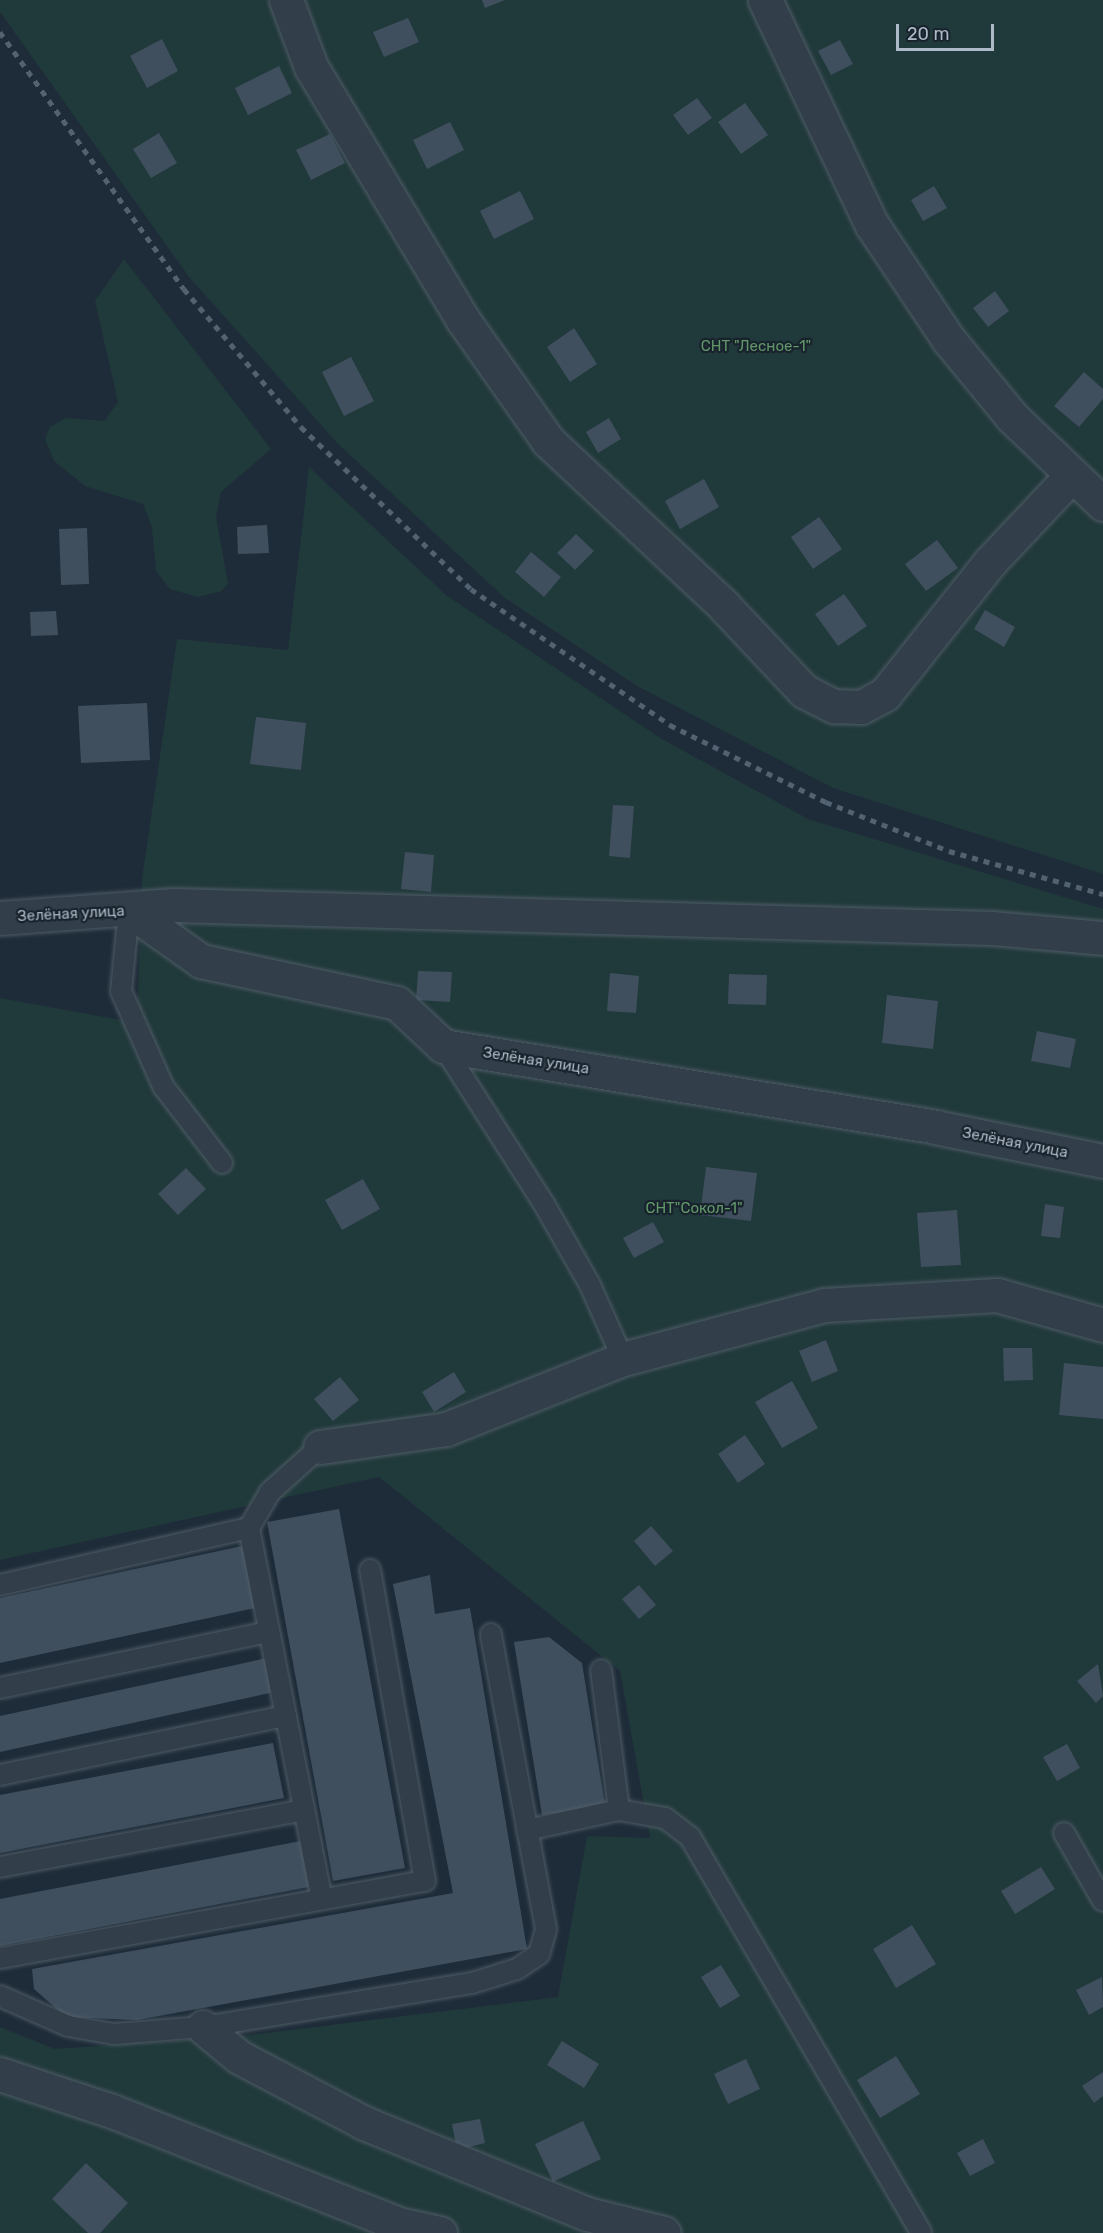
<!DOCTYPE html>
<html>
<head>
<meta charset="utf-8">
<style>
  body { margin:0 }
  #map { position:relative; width:1103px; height:2233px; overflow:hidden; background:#1e2c39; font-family:Rubik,sans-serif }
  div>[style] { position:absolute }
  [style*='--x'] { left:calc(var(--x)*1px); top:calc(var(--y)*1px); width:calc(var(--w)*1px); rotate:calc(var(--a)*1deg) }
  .green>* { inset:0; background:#20393a }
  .building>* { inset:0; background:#3f4f5e }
  .roads { filter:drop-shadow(0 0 2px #4f5c67) drop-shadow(0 0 2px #4f5c67) }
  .service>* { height:20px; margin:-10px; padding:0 10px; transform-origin:10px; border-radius:10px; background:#323e49 }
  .minor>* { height:33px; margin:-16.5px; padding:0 16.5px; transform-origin:16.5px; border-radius:16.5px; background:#323e49 }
  .rail>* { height:4.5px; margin-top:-2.25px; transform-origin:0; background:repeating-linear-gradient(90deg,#536271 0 6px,transparent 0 12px) }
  span { translate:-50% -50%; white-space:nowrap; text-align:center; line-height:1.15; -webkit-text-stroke:4.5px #18232d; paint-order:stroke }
  .park-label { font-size:15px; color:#629869 }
  .street-label { font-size:15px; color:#acb9c6 }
  .scale { position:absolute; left:896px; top:24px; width:98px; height:27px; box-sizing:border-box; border:3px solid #acb9c6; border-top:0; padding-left:8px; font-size:18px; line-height:21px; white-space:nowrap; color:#acb9c6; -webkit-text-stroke:4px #18232d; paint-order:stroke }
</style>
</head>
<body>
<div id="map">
  <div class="green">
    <div style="clip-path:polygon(0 0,1103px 0,1103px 874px,833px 788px,637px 686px,505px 598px,338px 444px,189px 277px,0 12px)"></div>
    <div style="clip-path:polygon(124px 259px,271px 449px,221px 492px,216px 517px,228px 583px,222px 591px,197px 597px,170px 589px,156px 571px,152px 527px,143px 504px,85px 486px,54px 461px,45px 439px,50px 427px,66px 418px,104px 421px,118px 402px,95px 301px)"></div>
    <div style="clip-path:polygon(309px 467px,446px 595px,662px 739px,808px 819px,1103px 909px,1103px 2233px,0 2233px,0 2027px,55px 2049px,242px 2036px,558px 1997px,587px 1836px,650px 1838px,620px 1671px,379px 1477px,0 1560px,0 998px,137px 1023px,142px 879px,177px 639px,288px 650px)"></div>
  </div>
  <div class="building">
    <div style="clip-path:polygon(482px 0,505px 0,485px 8px)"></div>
    <div style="clip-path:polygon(408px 18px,419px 42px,384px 57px,373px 32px)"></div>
    <div style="clip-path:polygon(162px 39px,178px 71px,147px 88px,130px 56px)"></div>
    <div style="clip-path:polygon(840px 40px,853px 64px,831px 75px,818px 51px)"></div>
    <div style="clip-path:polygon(279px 66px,292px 93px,248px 115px,235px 88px)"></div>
    <div style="clip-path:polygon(697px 98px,712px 118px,688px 135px,673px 115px)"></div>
    <div style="clip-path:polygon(745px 103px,768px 135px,741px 154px,718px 122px)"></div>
    <div style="clip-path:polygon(450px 122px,464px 150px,427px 169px,413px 140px)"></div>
    <div style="clip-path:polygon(159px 133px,177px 163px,151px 178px,133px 149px)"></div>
    <div style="clip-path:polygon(330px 134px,345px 163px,311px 180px,296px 150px)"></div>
    <div style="clip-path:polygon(934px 186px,947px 208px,923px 221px,911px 200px)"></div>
    <div style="clip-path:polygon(520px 191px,534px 219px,494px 239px,480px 211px)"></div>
    <div style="clip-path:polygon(995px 291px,1009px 311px,988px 327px,973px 308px)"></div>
    <div style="clip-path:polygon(574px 328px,597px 364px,570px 382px,547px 347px)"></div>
    <div style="clip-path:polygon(351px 357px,374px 401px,344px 416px,322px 372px)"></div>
    <div style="clip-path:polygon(1084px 372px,1103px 389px,1103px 399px,1079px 427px,1054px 406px)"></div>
    <div style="clip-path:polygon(609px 418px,621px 439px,598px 453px,586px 432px)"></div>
    <div style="clip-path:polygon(704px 479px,719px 507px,680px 529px,665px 501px)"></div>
    <div style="clip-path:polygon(819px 517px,842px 549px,813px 569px,791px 537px)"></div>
    <div style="clip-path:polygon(267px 525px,269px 553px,238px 554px,237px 527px)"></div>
    <div style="clip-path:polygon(87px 528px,89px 584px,61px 585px,59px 529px)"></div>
    <div style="clip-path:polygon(576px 534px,594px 551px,575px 570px,557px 553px)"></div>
    <div style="clip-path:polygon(937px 540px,958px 568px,926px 591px,905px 564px)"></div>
    <div style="clip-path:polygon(531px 552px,561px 577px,544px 597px,515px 572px)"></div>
    <div style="clip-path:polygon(844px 594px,867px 626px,838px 646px,815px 614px)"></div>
    <div style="clip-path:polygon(985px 610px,1015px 627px,1004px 647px,974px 629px)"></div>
    <div style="clip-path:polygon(56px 611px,58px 635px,31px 636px,30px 612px)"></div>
    <div style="clip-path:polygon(147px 703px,150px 760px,81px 763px,78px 706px)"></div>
    <div style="clip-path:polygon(256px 717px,306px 723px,301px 770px,250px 764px)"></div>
    <div style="clip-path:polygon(613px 805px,634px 806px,630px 858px,609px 856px)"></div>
    <div style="clip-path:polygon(405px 852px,434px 855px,431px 892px,401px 889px)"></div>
    <div style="clip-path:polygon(418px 971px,452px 972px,450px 1002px,416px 1000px)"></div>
    <div style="clip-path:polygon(610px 973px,639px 976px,636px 1013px,607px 1011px)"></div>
    <div style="clip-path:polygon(729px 974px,767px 975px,766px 1005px,728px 1004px)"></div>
    <div style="clip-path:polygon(887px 995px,938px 1001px,933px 1049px,882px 1043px)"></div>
    <div style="clip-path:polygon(1037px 1031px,1076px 1039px,1070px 1068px,1031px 1061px)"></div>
    <div style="clip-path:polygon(706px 1167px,757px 1173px,751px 1221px,700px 1215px)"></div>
    <div style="clip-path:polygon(186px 1168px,206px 1189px,178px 1215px,158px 1194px)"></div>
    <div style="clip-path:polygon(363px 1179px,380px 1209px,342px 1230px,325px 1200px)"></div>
    <div style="clip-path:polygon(1045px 1204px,1064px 1207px,1060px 1238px,1041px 1236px)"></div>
    <div style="clip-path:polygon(957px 1210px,961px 1265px,921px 1267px,917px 1213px)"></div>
    <div style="clip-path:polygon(653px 1222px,664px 1242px,634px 1258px,623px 1238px)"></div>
    <div style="clip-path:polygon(826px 1340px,838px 1371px,812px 1382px,799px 1351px)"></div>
    <div style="clip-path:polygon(1003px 1348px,1032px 1348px,1033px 1380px,1004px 1381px)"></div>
    <div style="clip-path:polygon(1064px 1363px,1103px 1367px,1103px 1419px,1059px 1415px)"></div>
    <div style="clip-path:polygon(454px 1372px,466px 1392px,434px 1412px,422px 1392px)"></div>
    <div style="clip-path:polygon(340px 1377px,359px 1400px,333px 1421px,314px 1399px)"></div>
    <div style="clip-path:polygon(792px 1381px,818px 1428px,782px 1448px,755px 1402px)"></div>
    <div style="clip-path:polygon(745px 1435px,765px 1464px,738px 1483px,718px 1454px)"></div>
    <div style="clip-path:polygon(339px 1509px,405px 1868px,333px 1881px,267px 1522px)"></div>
    <div style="clip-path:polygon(651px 1526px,673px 1551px,655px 1566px,634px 1541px)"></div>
    <div style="clip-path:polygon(242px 1546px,255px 1608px,0 1663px,0 1598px)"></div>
    <div style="clip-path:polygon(430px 1575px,435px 1614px,470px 1608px,527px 1949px,137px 2020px,66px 2017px,34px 1989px,32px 1969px,453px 1893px,393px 1584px)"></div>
    <div style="clip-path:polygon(639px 1585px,656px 1605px,639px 1619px,622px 1599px)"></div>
    <div style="clip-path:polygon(549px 1637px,582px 1663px,605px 1805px,542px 1815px,514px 1642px)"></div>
    <div style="clip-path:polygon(267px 1658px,274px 1692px,0 1752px,0 1716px)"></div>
    <div style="clip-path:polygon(1098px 1664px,1103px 1696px,1096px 1703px,1077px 1681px)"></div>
    <div style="clip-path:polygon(273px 1743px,284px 1798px,0 1853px,0 1795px)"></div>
    <div style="clip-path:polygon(1067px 1744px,1080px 1768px,1057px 1781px,1043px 1757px)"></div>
    <div style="clip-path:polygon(306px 1840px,314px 1886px,0 1946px,0 1899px)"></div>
    <div style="clip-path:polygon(1041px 1867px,1055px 1889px,1015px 1914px,1001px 1891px)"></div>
    <div style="clip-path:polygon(912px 1925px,936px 1964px,896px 1988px,873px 1949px)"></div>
    <div style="clip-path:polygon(721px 1965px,740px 1996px,720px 2008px,701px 1977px)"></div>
    <div style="clip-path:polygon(1102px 1977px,1103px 2007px,1089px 2015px,1076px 1990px)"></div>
    <div style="clip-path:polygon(562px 2041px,599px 2064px,584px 2088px,547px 2065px)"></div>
    <div style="clip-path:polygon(896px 2056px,920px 2094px,880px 2118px,857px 2080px)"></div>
    <div style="clip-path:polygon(746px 2059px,760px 2089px,728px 2104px,714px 2074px)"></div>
    <div style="clip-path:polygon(1103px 2072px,1103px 2096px,1094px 2103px,1082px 2086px)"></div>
    <div style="clip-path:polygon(480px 2119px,485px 2143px,457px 2150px,452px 2124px)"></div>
    <div style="clip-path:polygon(583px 2121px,601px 2159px,553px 2182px,535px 2144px)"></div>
    <div style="clip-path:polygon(983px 2139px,995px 2163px,970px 2176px,957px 2153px)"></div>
    <div style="clip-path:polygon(86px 2163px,128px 2203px,100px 2233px,88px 2233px,52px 2199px)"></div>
  </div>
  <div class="roads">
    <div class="service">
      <div style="--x:129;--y:910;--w:81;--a:95.6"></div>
      <div style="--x:121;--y:991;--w:104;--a:66.1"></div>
      <div style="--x:163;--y:1086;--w:97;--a:52.5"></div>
      <div style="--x:443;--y:1046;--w:188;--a:57.4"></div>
      <div style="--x:544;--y:1204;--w:93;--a:60.4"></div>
      <div style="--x:590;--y:1285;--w:81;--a:66"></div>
      <div style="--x:249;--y:1528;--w:42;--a:-59.7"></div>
      <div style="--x:270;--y:1492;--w:67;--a:-42"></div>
      <div style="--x:0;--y:1585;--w:255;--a:-12.9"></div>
      <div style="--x:249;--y:1528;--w:378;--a:78.9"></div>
      <div style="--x:0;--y:1688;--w:275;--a:-11.8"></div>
      <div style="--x:0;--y:1775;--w:292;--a:-11.7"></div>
      <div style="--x:619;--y:1810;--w:47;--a:9.9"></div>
      <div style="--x:665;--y:1818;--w:31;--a:37"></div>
      <div style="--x:690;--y:1837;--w:458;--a:59.7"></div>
      <div style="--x:527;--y:1830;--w:94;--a:-12.3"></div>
      <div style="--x:619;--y:1810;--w:141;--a:-97.3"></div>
      <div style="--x:1064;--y:1833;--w:78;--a:60.2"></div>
      <div style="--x:0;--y:1867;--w:309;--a:-10.6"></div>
      <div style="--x:0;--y:1958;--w:432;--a:-10.3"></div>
      <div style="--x:425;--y:1881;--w:316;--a:-100"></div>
      <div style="--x:0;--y:1996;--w:74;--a:23.8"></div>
      <div style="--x:68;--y:2026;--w:47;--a:9.9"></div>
      <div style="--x:114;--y:2034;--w:89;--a:-4.5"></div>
      <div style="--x:203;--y:2027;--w:273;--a:-9.3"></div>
      <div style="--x:472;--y:1983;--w:47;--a:-17.3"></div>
      <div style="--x:517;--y:1969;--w:27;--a:-34"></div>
      <div style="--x:539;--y:1954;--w:26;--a:-74"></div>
      <div style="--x:546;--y:1929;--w:300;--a:-100.6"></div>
    </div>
    <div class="minor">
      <div style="--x:286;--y:0;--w:72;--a:69.5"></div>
      <div style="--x:311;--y:67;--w:295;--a:59"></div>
      <div style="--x:463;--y:320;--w:148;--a:54.9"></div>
      <div style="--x:548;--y:441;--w:240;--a:43.1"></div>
      <div style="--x:723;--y:605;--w:118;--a:46.7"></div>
      <div style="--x:804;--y:691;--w:34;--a:27"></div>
      <div style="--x:834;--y:706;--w:27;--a:2"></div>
      <div style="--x:861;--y:707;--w:27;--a:-28"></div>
      <div style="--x:885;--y:694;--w:169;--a:-51.5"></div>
      <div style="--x:990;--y:562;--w:118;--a:-46.7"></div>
      <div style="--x:765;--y:0;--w:249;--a:64.6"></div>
      <div style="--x:872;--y:225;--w:137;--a:56.3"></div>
      <div style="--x:948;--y:339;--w:101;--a:50.6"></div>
      <div style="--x:1012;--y:417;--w:126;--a:43.7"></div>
      <div style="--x:129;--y:910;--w:88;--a:35.3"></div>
      <div style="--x:201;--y:961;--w:200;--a:12.1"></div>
      <div style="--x:397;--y:1003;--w:63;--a:43.1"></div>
      <div style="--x:443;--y:1046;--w:499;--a:9.3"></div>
      <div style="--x:935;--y:1127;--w:171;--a:11.4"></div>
      <div style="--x:0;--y:918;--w:174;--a:-4.3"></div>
      <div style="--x:174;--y:905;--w:818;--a:1.61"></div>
      <div style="--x:992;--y:928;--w:111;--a:5.1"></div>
      <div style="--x:320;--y:1447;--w:127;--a:-8.1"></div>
      <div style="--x:446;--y:1429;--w:190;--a:-21.6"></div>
      <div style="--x:623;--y:1359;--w:208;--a:-15"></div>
      <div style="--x:824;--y:1305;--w:173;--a:-3.3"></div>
      <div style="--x:997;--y:1295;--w:110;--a:15.8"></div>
      <div style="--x:203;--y:2027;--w:47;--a:39.8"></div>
      <div style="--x:239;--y:2057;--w:141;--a:27.8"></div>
      <div style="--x:364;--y:2123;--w:241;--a:22.2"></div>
      <div style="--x:587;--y:2214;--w:79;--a:13.9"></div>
      <div style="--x:0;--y:2074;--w:118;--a:18.3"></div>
      <div style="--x:112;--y:2111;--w:312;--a:21.5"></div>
      <div style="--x:402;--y:2225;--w:39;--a:12"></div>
    </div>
  </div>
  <div class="rail">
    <div style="--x:0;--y:32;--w:316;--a:54.4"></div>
    <div style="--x:184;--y:289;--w:181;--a:49.7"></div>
    <div style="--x:301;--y:427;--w:235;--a:43.6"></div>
    <div style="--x:471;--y:589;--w:241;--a:34.3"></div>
    <div style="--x:670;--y:725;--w:174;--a:26.3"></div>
    <div style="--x:826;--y:802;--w:132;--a:21.7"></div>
    <div style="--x:949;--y:851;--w:160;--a:15.6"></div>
  </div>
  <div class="park-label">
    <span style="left:756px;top:347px">СНТ "Лесное-1"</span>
    <span style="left:694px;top:1209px">СНТ"Сокол-1"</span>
  </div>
  <div class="street-label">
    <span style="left:71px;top:914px;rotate:-3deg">Зелёная улица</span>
    <span style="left:536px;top:1061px;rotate:9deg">Зелёная улица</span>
    <span style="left:1015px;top:1143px;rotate:11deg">Зелёная улица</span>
  </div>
  <div class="scale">20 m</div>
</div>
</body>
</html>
